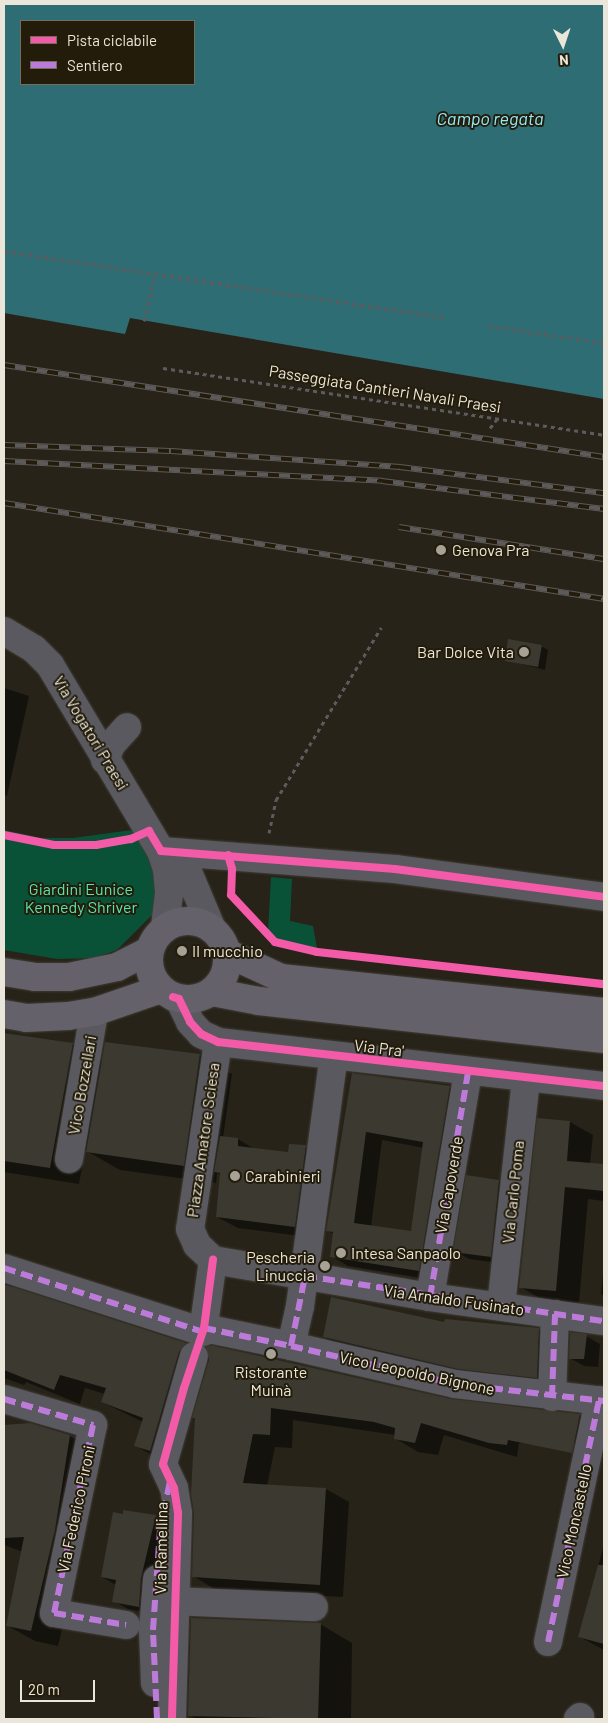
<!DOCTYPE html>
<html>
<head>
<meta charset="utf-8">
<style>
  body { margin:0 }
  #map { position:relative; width:608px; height:1723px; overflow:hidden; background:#272319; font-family:Barlow,sans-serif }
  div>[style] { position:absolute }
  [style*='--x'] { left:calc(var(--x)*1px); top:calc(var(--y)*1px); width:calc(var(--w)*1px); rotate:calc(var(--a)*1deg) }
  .green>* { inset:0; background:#095238 }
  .water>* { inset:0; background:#2f6d75 }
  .shadow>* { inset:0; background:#0007 }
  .building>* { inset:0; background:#3c3931 }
  .path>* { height:3px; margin-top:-1.5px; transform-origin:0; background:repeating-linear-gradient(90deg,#5d5b5e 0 4px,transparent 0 8px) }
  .roads { filter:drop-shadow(0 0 1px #413d35) drop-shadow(0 0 1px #413d35) }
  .minor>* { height:28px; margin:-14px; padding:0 14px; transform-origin:14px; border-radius:14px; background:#5a5960 }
  .major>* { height:28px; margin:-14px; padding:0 14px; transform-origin:14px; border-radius:14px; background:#64616a }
  .major>.ring { margin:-14px; padding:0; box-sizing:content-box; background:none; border:28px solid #64616a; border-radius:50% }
  .rail>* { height:5.5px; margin-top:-2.75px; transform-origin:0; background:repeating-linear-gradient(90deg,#231c0a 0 11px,#5d5a5a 0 22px); box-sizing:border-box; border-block:1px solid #5d5a5a }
  .quiet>* { height:6px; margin-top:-3px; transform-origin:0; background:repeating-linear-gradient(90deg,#bd7bd9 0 12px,transparent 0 18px) }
  .cycleway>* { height:8px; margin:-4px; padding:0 4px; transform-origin:4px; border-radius:4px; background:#f35aa7 }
  .dots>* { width:14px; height:14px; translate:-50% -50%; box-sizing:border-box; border:2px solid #231c0a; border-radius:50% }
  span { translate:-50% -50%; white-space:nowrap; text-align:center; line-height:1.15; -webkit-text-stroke:4px #231c0a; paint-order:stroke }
  .street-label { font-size:16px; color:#eae6da }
  .poi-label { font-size:16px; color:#eae6da }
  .left { translate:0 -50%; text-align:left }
  .right { translate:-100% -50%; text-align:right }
  .park-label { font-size:16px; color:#59e5ad }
  .water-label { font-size:18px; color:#92ebf8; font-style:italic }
  .frame { position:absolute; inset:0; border:5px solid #eae6da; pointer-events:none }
  .legend { position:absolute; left:20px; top:20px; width:175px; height:65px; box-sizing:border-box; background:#231c0a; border:1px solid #736d5d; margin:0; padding:6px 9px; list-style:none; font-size:15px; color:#eae6da }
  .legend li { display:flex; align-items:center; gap:10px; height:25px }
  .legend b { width:25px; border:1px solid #736d5d }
  .north { position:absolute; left:538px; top:20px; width:50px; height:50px; -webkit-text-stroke:4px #231c0a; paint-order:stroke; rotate:176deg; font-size:14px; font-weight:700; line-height:20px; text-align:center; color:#eae6da }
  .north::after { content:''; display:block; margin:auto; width:18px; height:22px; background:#eae6da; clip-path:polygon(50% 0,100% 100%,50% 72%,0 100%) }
  .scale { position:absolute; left:20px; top:1680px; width:75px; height:22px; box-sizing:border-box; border:2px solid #eae6da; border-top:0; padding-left:6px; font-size:15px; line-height:18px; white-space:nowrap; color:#eae6da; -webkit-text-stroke:4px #231c0a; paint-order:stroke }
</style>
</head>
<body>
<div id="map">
  <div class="green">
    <div style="clip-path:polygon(4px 830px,41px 838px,73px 838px,132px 830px,149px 856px,161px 890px,155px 912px,117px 950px,94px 958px,57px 959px,4px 950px)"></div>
    <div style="clip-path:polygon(271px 877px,292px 879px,290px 921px,313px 926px,317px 948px,280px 940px,268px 932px)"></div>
  </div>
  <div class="water">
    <div style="clip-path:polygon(evenodd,4px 4px,604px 4px,604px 399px,130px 318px,125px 334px,4px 313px,4px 4px,21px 21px,194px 21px,194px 84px,21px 84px,21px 21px)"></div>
  </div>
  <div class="shadow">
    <div style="clip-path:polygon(541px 646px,548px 650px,545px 670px,506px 660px)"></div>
    <div style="clip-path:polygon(4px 688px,29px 696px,7px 796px,4px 795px)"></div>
    <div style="clip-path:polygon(4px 1034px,72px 1044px,103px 1062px,106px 1043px,200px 1055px,232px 1074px,223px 1138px,238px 1139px,256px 1150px,289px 1154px,306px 1147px,326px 1158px,315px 1238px,238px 1228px,217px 1217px,221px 1175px,217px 1173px,216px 1183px,120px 1170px,85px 1150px,79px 1184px,4px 1172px,4px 1108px,9px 1081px,4px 1080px)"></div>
    <div style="clip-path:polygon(evenodd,353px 1074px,449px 1087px,466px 1097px,435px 1280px,348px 1266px,331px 1256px,334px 1234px,327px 1230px,353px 1074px,382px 1140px,424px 1148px,412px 1232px,371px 1227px,382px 1140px)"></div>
    <div style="clip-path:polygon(570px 1122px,593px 1135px,590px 1164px,604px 1165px,604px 1201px,588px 1199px,579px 1303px,543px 1300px,520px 1287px)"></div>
    <div style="clip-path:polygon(499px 1181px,513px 1189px,505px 1264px,469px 1259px,455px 1251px)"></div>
    <div style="clip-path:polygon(604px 1264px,604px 1296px,601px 1294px)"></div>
    <div style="clip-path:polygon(4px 1280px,17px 1290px,186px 1344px,210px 1358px,210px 1347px,451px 1400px,580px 1415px,602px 1428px,599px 1444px,519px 1443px,517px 1457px,444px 1435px,438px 1455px,418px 1452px,395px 1438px,396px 1435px,293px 1420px,292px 1448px,275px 1447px,267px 1486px,326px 1489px,349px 1502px,343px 1597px,216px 1590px,193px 1576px,195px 1513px,192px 1494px,197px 1420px,194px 1417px,211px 1358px,204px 1366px,176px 1465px,161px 1460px,136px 1446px,143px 1422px,102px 1402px,105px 1394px,85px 1388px,80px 1404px,26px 1382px,24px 1385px,4px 1378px)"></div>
    <div style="clip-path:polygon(445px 1324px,538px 1329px,564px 1344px,562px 1391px,349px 1351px,324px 1337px)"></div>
    <div style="clip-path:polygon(586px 1336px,600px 1344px,598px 1367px,584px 1366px,570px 1358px)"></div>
    <div style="clip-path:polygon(30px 1424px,69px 1436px,96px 1451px,82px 1546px,58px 1646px,35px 1641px,8px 1626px,23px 1552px,4px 1545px,4px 1426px)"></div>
    <div style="clip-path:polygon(124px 1516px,155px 1517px,169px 1525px,155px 1586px,153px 1614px,128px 1609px,114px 1601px,116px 1585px,102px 1577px)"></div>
    <div style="clip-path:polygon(604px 1544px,604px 1650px,580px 1637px)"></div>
    <div style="clip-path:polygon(320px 1624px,352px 1643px,351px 1719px,196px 1719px,189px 1715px)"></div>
  </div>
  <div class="building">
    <div style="clip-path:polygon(508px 639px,542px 645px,538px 667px,505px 661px)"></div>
    <div style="clip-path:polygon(4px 1033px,73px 1043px,50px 1168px,4px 1161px)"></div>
    <div style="clip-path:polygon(105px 1042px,200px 1054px,184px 1166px,86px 1152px)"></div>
    <div style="clip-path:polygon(evenodd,352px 1073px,450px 1086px,419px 1271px,330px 1257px,333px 1232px,326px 1231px,352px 1073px,366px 1132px,423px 1142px,411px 1231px,354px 1223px,366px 1132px)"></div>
    <div style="clip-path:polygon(537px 1118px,570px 1121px,567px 1161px,604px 1164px,604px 1191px,565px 1187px,556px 1291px,519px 1288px)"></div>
    <div style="clip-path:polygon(220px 1136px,238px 1138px,238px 1146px,288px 1152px,289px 1144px,306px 1145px,295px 1227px,216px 1217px,220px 1173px,214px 1172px)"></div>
    <div style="clip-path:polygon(466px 1175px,499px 1180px,491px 1257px,453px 1252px)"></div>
    <div style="clip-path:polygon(4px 1284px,186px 1343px,179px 1352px,150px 1451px,134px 1446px,143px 1418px,101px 1402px,106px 1388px,60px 1375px,54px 1390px,4px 1370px)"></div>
    <div style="clip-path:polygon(331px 1297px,444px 1322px,445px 1319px,539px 1328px,537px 1378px,458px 1369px,323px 1337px)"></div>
    <div style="clip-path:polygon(570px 1332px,587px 1334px,584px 1359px,569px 1359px)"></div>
    <div style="clip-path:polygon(210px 1345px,451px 1399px,580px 1414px,572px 1453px,508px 1440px,507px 1445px,489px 1443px,421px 1423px,415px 1443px,394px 1439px,395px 1428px,374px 1422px,271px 1408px,270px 1435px,253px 1434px,243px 1483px,326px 1488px,320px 1585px,192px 1577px,194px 1513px,191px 1494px,195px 1418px,192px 1418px,209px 1360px,206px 1347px)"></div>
    <div style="clip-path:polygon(30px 1423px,70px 1435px,55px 1530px,31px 1631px,6px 1626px,24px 1537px,4px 1538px,4px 1425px)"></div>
    <div style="clip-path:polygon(123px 1510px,156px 1515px,141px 1578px,139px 1607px,112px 1602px,116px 1580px,101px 1577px,113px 1512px,123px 1514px)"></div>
    <div style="clip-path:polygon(598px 1565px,604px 1565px,604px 1644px,578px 1637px)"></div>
    <div style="clip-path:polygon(191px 1618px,321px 1623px,318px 1719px,188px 1716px)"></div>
  </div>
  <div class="path">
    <div style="--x:4;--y:251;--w:447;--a:8.6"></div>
    <div style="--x:144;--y:321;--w:48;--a:-76.8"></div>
    <div style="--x:489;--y:326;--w:116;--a:8.4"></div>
    <div style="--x:163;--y:368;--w:446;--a:8.6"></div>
    <div style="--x:490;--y:428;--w:11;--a:-52"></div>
    <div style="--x:269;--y:833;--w:34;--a:-78"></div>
    <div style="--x:276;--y:800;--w:202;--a:-58.6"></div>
  </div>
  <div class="roads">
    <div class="minor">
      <div style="--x:4;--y:631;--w:35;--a:31"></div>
      <div style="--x:34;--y:649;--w:23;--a:45"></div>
      <div style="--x:50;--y:665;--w:217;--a:59.2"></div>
      <div style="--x:161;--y:851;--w:19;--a:72"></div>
      <div style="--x:167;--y:869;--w:25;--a:85"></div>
      <div style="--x:169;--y:894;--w:34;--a:97"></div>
      <div style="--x:105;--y:760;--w:16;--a:-68"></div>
      <div style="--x:111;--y:745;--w:24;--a:-48"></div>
      <div style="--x:161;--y:851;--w:235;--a:4.4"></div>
      <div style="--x:395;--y:869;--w:211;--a:7.6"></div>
      <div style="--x:161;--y:851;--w:34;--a:38"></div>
      <div style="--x:188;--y:872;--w:62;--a:67.2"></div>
      <div style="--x:173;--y:997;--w:6;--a:18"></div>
      <div style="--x:179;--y:999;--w:25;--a:64"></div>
      <div style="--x:190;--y:1022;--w:16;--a:47"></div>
      <div style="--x:201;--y:1034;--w:19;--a:25"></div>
      <div style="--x:218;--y:1042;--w:388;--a:6.5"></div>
      <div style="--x:218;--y:1042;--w:189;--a:98.5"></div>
      <div style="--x:190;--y:1229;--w:17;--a:66"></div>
      <div style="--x:197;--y:1245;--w:22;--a:43"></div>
      <div style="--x:213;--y:1260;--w:220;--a:9.7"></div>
      <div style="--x:430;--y:1297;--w:176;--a:7.9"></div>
      <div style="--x:69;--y:1159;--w:149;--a:-80.3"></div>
      <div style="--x:4;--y:1268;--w:209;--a:17.8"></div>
      <div style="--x:203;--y:1332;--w:73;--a:-82.1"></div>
      <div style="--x:430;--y:1297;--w:228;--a:-80.4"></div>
      <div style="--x:501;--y:1306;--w:229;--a:-83.7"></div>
      <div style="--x:204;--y:1328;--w:89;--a:11.7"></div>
      <div style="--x:291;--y:1346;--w:41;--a:-77.3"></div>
      <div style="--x:300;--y:1306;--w:252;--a:-82.3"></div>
      <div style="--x:291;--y:1346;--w:168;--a:13"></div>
      <div style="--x:455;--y:1384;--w:150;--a:6.5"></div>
      <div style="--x:552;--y:1397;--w:83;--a:-87.9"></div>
      <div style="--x:4;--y:1399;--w:93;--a:16.3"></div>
      <div style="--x:93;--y:1425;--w:192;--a:101.7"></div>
      <div style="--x:54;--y:1613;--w:73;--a:9.5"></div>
      <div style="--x:174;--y:1601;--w:140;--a:2.5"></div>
      <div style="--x:548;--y:1642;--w:247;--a:-78.1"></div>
      <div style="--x:155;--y:1683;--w:53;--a:-92.2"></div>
      <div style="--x:153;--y:1630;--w:51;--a:-85.5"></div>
      <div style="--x:172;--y:1717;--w:204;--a:-88.3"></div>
      <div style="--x:178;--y:1513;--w:25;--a:-99"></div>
      <div style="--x:174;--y:1488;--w:26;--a:-115"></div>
      <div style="--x:163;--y:1464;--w:112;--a:-74"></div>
      <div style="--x:578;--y:1719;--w:3;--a:-45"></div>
    </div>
    <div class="major">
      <div class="ring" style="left:149px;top:921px;width:50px;height:50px"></div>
      <div style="--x:227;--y:953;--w:60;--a:24.8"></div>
      <div style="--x:281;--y:978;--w:325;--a:6"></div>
      <div style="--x:4;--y:972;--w:31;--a:9"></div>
      <div style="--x:35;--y:977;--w:34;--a:0"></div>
      <div style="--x:69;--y:977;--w:49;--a:-11.8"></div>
      <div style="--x:117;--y:967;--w:36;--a:-27"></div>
      <div style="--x:212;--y:992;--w:48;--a:10.8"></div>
      <div style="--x:259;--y:1001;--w:347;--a:6.3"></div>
      <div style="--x:4;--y:1014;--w:22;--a:10"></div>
      <div style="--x:26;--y:1018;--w:42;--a:-2.7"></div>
      <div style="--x:68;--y:1016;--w:26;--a:-9"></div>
      <div style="--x:94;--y:1012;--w:71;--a:-18.9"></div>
    </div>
  </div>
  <div class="rail">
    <div style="--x:4;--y:365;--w:607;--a:8.72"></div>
    <div style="--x:4;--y:445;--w:167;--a:2.1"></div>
    <div style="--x:171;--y:451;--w:230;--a:4"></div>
    <div style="--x:400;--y:467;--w:206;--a:7.3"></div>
    <div style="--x:4;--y:461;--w:379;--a:3"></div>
    <div style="--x:382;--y:481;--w:224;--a:7.2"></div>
    <div style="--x:4;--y:503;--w:608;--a:9.09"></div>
    <div style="--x:399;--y:527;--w:207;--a:8.9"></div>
  </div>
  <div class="quiet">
    <div style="--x:4;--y:1268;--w:209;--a:17.8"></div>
    <div style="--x:430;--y:1297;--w:228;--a:-80.4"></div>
    <div style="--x:204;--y:1328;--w:89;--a:11.7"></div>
    <div style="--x:291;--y:1346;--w:71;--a:-78.7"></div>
    <div style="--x:305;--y:1276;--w:302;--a:8.6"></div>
    <div style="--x:291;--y:1346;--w:168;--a:13"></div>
    <div style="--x:455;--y:1384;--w:150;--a:6.5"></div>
    <div style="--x:552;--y:1397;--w:83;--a:-87.9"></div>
    <div style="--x:4;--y:1399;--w:93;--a:16.3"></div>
    <div style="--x:93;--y:1425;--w:192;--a:101.7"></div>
    <div style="--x:54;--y:1613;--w:73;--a:9.5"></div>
    <div style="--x:548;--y:1642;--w:247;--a:-78.1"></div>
    <div style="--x:157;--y:1719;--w:89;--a:-92.6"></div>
    <div style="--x:153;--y:1630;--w:100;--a:-86"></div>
    <div style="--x:160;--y:1530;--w:50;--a:-78.5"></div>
  </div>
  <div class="cycleway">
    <div style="--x:4;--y:835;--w:51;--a:11.3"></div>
    <div style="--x:54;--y:845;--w:42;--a:0"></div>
    <div style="--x:96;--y:845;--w:36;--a:-10"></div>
    <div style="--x:131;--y:839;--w:20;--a:-24"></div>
    <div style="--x:149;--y:831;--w:23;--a:59"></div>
    <div style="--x:161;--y:851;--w:235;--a:4.4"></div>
    <div style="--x:395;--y:869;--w:211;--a:7.6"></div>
    <div style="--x:228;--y:855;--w:15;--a:74"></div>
    <div style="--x:232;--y:869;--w:26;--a:92"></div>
    <div style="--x:231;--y:895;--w:64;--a:46.9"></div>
    <div style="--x:275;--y:942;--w:43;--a:13.4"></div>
    <div style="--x:317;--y:952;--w:289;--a:6.4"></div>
    <div style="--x:173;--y:997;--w:6;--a:18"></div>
    <div style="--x:179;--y:999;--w:25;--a:64"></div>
    <div style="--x:190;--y:1022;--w:16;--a:47"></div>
    <div style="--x:201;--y:1034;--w:19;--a:25"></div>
    <div style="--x:218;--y:1042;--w:388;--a:6.5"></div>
    <div style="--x:172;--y:1717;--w:204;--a:-88.3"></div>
    <div style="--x:178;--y:1513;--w:25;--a:-99"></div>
    <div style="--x:174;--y:1488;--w:26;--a:-115"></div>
    <div style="--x:163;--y:1464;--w:79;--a:-74.6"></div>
    <div style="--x:184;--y:1388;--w:63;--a:-71.6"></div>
    <div style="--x:204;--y:1328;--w:69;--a:-82.5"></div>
  </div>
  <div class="dots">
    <div style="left:441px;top:550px;background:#a6a296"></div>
    <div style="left:524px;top:652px;background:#a6a296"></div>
    <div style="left:182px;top:951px;background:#a6a296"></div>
    <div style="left:235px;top:1176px;background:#a6a296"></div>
    <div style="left:341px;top:1253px;background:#a6a296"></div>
    <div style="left:325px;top:1266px;background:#a6a296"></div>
    <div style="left:271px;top:1354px;background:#a6a296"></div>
  </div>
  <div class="street-label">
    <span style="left:385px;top:389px;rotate:9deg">Passeggiata Cantieri Navali Praesi</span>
    <span style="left:91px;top:733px;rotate:59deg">Via Vogatori Praesi</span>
    <span style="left:379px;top:1048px;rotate:7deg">Via Pra'</span>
    <span style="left:82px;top:1085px;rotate:-80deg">Vico Bozzellari</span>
    <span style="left:203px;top:1140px;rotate:-82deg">Piazza Amatore Sciesa</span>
    <span style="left:449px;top:1185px;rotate:-80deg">Via Capoverde</span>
    <span style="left:513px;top:1192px;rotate:-84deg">Via Carlo Poma</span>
    <span style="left:454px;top:1300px;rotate:8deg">Via Arnaldo Fusinato</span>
    <span style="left:417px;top:1373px;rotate:12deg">Vico Leopoldo Bignone</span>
    <span style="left:76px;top:1509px;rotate:-78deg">Via Federico Pironi</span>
    <span style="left:574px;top:1521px;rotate:-78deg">Vico Moncastello</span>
    <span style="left:161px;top:1548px;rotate:-89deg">Via Ramellina</span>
  </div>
  <div class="poi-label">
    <span class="left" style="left:452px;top:550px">Genova Pra</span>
    <span class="right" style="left:514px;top:652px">Bar Dolce Vita</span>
    <span class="left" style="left:192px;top:951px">Il mucchio</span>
    <span class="left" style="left:245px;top:1176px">Carabinieri</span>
    <span class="left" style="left:351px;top:1253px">Intesa Sanpaolo</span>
    <span class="right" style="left:315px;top:1266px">Pescheria<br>Linuccia</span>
    <span style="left:271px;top:1381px">Ristorante<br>Muinà</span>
  </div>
  <div class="park-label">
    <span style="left:81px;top:898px">Giardini Eunice<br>Kennedy Shriver</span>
  </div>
  <div class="water-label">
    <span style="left:490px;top:118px">Campo regata</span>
  </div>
  <div class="frame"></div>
  <ul class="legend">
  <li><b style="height:6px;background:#f35aa7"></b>Pista ciclabile</li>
  <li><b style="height:6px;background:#bd7bd9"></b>Sentiero</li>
  </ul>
  <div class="north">N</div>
  <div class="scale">20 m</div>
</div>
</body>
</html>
